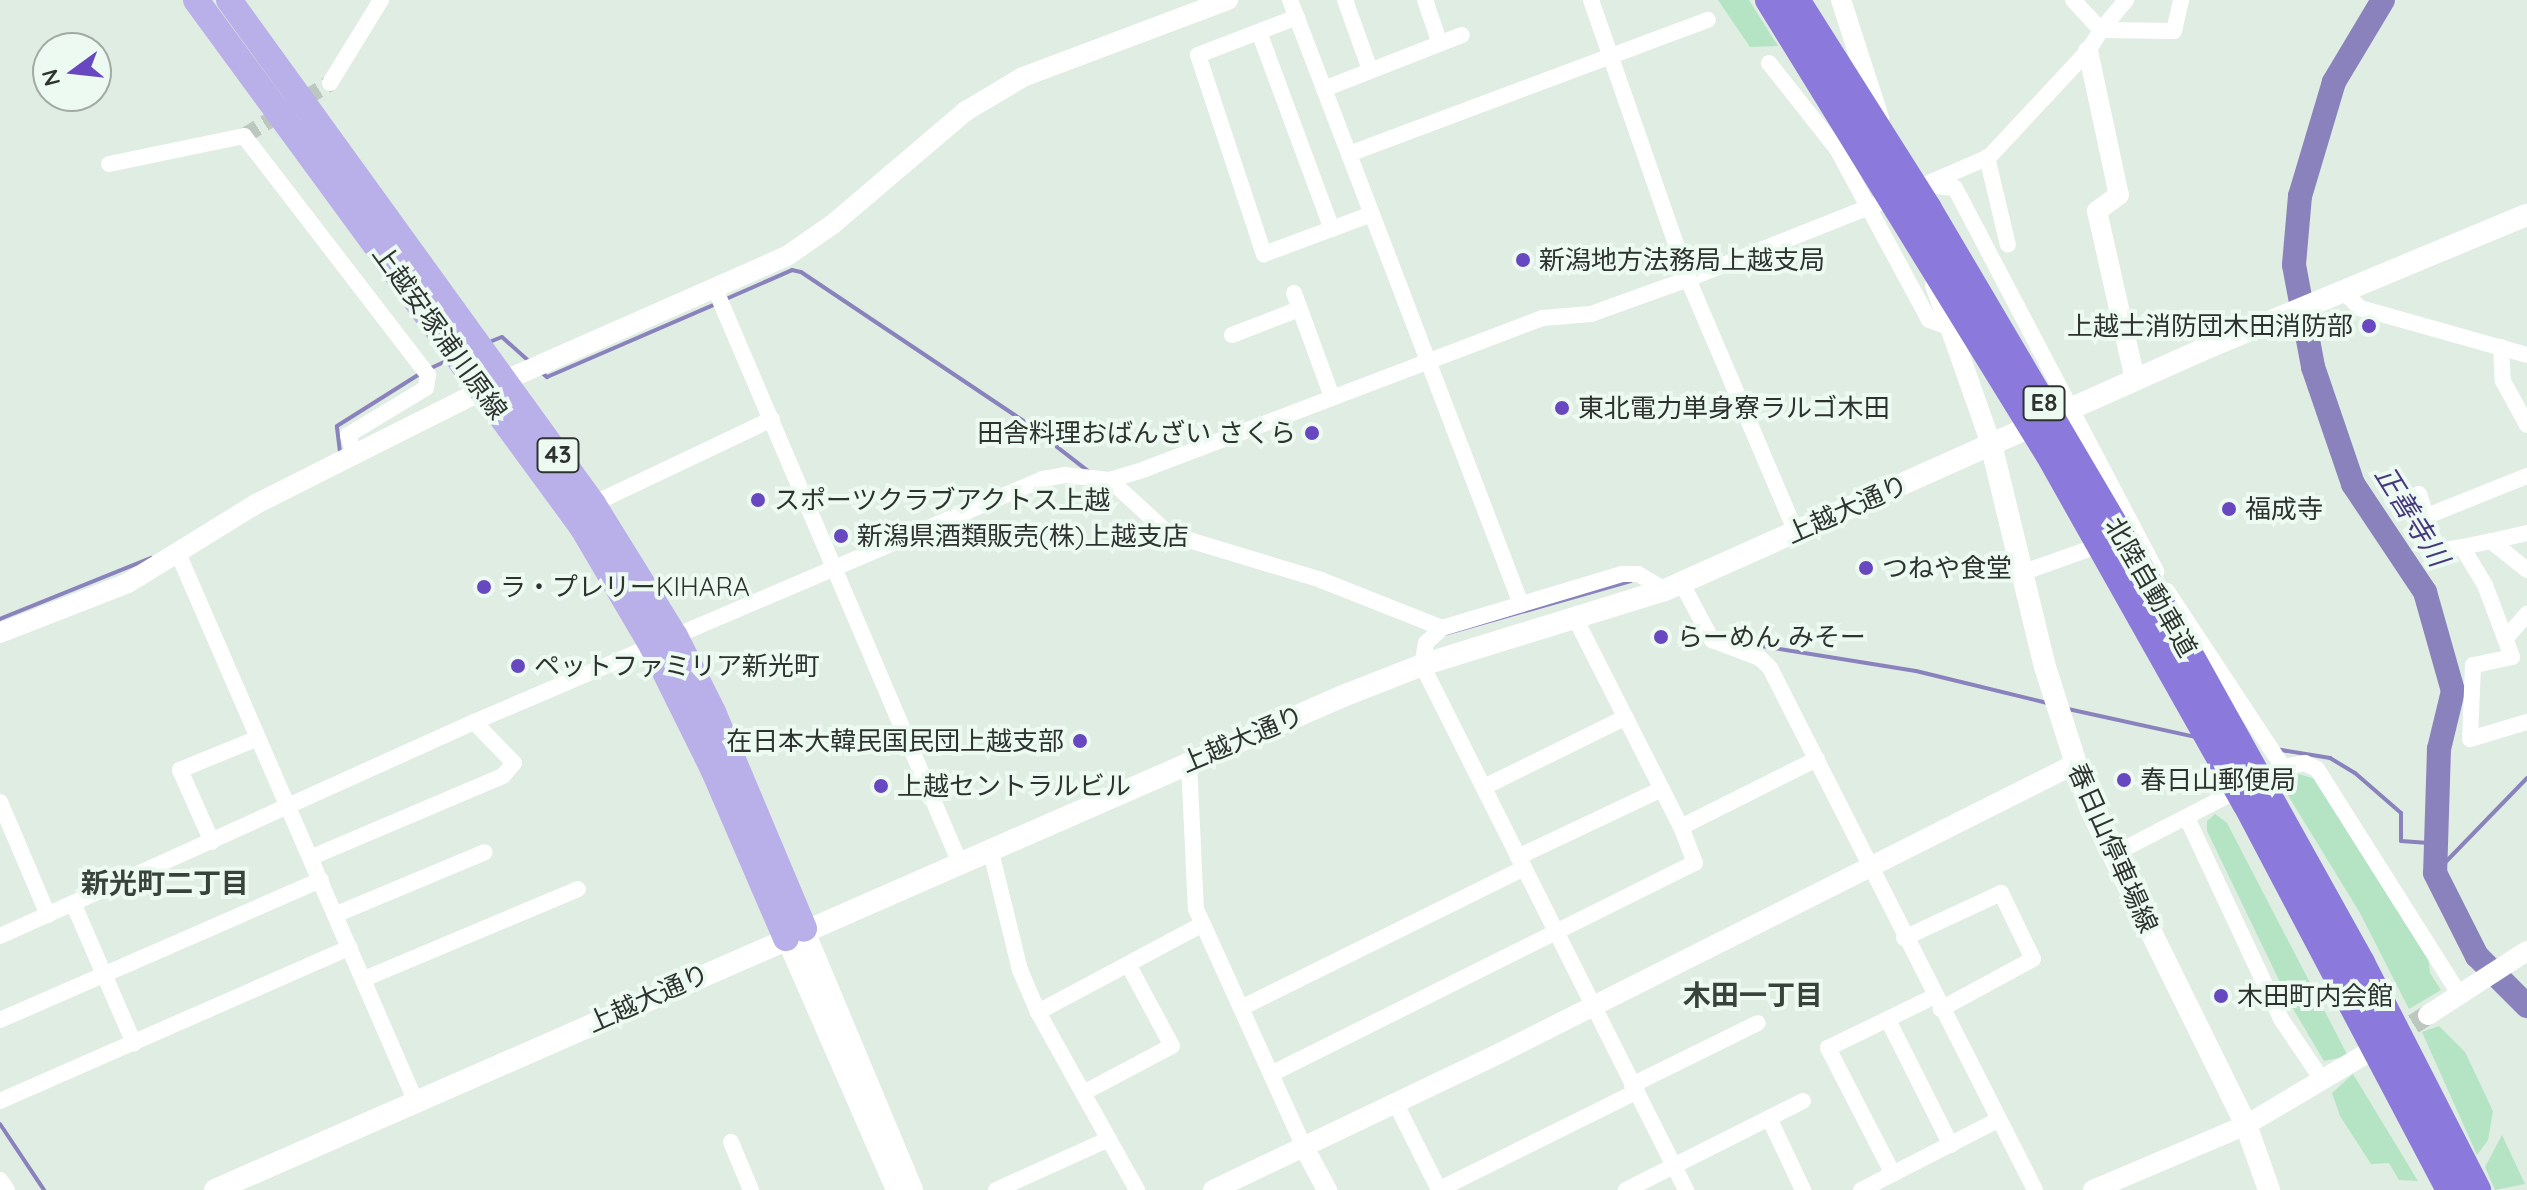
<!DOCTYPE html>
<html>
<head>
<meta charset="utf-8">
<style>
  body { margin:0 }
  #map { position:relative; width:2527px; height:1190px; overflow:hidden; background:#e0ede3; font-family:Quicksand,"Noto Sans JP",sans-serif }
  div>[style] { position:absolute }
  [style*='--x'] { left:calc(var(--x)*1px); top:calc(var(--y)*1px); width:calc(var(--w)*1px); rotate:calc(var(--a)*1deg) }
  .green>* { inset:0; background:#b4e4c3 }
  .stream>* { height:4px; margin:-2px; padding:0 2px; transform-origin:2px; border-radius:2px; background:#8a82bc }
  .river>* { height:24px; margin:-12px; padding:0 12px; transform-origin:12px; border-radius:12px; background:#8a82bc }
  .minor-tunnel>* { height:16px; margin-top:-8px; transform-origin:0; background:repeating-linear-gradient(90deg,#bcc8bf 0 16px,transparent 0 24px) }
  .tertiary-tunnel>* { height:20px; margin-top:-10px; transform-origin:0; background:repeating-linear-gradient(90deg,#bcc8bf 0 20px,transparent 0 30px) }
  .minor>* { height:16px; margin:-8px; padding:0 8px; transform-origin:8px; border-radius:8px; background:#fff }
  .tertiary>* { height:20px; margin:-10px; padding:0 10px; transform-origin:10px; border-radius:10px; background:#fff }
  .secondary>* { height:22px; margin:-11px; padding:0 11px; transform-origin:11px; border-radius:11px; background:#fff }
  .primary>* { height:26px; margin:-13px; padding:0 13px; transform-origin:13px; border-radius:13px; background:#b9afe9 }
  .motorway>* { height:28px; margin:-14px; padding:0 14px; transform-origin:14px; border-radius:14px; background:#8b79db }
  .dots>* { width:22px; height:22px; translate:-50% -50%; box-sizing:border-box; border:4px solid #edfaf1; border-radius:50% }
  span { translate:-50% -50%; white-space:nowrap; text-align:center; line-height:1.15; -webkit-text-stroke:8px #edfaf1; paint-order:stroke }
  .shield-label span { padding:2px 6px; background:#edfaf1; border:2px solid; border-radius:6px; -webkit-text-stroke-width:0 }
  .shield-label { font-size:24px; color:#2e3330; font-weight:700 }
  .poi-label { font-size:26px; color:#2e3330 }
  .left { translate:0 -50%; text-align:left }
  .right { translate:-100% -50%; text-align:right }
  .street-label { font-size:26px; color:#2e3330 }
  .water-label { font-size:28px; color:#46377e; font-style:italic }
  .neighbourhood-label { font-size:28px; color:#38433b; font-weight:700 }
  .north { position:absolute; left:32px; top:32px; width:80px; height:80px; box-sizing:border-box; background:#edfaf1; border:2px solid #a1aaa4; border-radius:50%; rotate:255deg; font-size:22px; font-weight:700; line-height:32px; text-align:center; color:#2e3330 }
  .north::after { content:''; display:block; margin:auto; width:28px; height:36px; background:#6748c1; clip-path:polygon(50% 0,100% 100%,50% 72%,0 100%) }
</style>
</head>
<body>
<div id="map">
  <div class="green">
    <div style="clip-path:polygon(1718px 0,1749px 0,1778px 46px,1750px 47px)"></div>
    <div style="clip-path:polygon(2291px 772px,2316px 779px,2428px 955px,2430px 973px,2441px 990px,2409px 1009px,2360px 913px,2278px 779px)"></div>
    <div style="clip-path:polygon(2215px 814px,2227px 823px,2348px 1056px,2324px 1061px,2292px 1007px,2207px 831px,2207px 821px)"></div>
    <div style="clip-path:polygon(2439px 1026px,2465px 1052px,2493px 1111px,2488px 1140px,2477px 1155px,2422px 1032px)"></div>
    <div style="clip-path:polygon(2353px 1074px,2418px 1181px,2399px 1180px,2389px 1163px,2371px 1164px,2340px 1116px,2332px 1093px)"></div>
    <div style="clip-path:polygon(2502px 1135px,2525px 1184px,2495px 1190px,2485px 1167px)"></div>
  </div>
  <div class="stream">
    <div style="--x:726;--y:299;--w:72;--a:-23.7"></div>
    <div style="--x:792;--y:270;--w:9;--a:13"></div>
    <div style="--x:801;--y:272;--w:270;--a:33.8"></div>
    <div style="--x:1025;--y:422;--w:80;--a:37.9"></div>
    <div style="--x:487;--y:343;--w:16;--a:-22"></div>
    <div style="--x:502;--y:337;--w:39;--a:42"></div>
    <div style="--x:429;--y:369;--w:19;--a:-25"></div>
    <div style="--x:541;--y:372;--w:8;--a:40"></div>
    <div style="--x:547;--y:377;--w:186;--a:-23.4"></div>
    <div style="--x:340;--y:452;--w:26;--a:-97"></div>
    <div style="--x:337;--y:426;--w:99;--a:-32.2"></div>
    <div style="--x:0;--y:619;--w:163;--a:-22"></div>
    <div style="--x:1444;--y:634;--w:194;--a:-15.8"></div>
    <div style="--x:1743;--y:643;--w:175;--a:9.2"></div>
    <div style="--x:1916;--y:671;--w:135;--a:13.7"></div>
    <div style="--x:2068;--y:709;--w:130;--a:12.4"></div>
    <div style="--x:2275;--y:749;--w:56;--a:9.3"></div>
    <div style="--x:2330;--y:758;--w:29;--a:31"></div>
    <div style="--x:2355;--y:773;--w:61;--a:41"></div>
    <div style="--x:2401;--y:813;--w:28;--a:90"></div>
    <div style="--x:2401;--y:841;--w:31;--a:4"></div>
    <div style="--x:2435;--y:873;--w:132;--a:-45.9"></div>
    <div style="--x:0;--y:1124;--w:79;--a:56.3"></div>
  </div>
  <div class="river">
    <div style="--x:2383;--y:0;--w:96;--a:120.9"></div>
    <div style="--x:2334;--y:82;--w:119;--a:106.6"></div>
    <div style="--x:2300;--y:196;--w:69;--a:95"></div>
    <div style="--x:2294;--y:265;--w:104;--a:79.4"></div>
    <div style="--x:2313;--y:367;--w:124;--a:71.1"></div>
    <div style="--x:2353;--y:484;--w:130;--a:56.3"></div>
    <div style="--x:2425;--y:592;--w:103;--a:74.2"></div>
    <div style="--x:2453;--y:691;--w:60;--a:103.6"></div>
    <div style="--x:2439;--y:749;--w:124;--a:91.8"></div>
    <div style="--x:2435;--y:873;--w:93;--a:63.2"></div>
    <div style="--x:2477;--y:956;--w:71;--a:45"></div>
  </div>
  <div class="minor-tunnel">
    <div style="--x:244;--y:136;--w:101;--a:-31.6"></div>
  </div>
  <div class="tertiary-tunnel">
    <div style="--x:2388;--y:1040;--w:47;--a:-32"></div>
  </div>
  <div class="minor">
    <div style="--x:1290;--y:0;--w:647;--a:69.07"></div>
    <div style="--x:1345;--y:0;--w:74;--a:70.3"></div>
    <div style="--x:1425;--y:0;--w:46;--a:71.2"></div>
    <div style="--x:1591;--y:0;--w:295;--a:70.8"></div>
    <div style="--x:1688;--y:279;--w:275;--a:66.9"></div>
    <div style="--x:2073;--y:0;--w:41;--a:47"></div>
    <div style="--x:2101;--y:30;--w:39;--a:-50"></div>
    <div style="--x:1297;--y:17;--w:106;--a:159"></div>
    <div style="--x:1198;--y:55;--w:210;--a:71.7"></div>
    <div style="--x:1264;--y:254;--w:115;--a:-20.3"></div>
    <div style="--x:1259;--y:32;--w:210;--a:69.7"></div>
    <div style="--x:1769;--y:63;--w:110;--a:51.7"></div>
    <div style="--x:1837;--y:149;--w:194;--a:61.7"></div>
    <div style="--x:1929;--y:320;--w:21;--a:19"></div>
    <div style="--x:330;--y:83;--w:97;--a:-58.4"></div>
    <div style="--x:1324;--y:89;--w:148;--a:-21.4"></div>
    <div style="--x:1349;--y:154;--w:383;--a:-20.5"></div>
    <div style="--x:1987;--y:157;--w:90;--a:76.6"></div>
    <div style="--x:109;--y:164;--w:138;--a:-11.7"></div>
    <div style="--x:244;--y:136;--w:302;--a:52.4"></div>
    <div style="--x:428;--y:375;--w:13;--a:99"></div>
    <div style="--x:426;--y:388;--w:91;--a:148.9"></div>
    <div style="--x:348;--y:435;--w:22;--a:72"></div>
    <div style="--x:1926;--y:185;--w:29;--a:6"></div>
    <div style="--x:1955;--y:188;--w:433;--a:62.3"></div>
    <div style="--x:716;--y:291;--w:620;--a:66.91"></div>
    <div style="--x:2344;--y:292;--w:23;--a:45"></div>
    <div style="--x:2360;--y:308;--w:173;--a:15.7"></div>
    <div style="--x:1294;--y:293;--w:111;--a:69.9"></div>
    <div style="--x:1232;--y:335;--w:72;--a:-21.2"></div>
    <div style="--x:2501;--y:347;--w:34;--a:87"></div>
    <div style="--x:2503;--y:381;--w:50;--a:61.4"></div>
    <div style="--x:1110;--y:480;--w:80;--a:42.5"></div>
    <div style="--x:1169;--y:534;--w:159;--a:16.8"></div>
    <div style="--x:1321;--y:580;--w:130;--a:21.6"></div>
    <div style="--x:2419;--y:494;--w:60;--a:72.5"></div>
    <div style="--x:2437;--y:551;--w:25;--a:-9"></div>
    <div style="--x:593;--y:504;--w:198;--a:-25.4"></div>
    <div style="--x:2427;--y:516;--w:108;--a:-21.8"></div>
    <div style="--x:2527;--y:533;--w:37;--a:167"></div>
    <div style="--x:2491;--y:541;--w:46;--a:38.9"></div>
    <div style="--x:2491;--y:541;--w:30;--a:168"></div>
    <div style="--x:2462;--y:547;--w:44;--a:58.8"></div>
    <div style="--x:2485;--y:585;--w:77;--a:69.4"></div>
    <div style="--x:2512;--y:657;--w:40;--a:168"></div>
    <div style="--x:2473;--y:665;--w:74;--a:92.3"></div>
    <div style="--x:2470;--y:739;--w:59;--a:-16.6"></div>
    <div style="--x:177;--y:551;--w:598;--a:66.56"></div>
    <div style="--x:2024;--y:572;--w:87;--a:-19.5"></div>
    <div style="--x:1681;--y:582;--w:66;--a:61.9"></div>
    <div style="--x:1712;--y:640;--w:51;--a:20.6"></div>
    <div style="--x:1760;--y:658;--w:14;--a:45"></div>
    <div style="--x:1770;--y:668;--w:585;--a:63.08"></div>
    <div style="--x:1665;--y:590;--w:31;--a:-149"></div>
    <div style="--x:1638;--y:574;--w:16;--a:180"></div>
    <div style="--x:1622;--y:574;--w:188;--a:163.3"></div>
    <div style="--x:1442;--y:628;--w:22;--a:137"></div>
    <div style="--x:1426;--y:643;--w:22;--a:100"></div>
    <div style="--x:1422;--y:665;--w:588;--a:63.3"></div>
    <div style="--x:1575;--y:618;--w:234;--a:63.1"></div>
    <div style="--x:1681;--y:827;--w:152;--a:-26.6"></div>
    <div style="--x:2506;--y:638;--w:32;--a:-49"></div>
    <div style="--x:1189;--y:763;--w:146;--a:87.3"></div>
    <div style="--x:1196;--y:909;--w:264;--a:65.6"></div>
    <div style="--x:2283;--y:767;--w:22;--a:-10"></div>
    <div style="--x:2305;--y:763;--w:13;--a:27"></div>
    <div style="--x:2317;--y:769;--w:267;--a:57.7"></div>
    <div style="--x:1484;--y:787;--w:158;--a:-26.2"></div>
    <div style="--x:0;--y:802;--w:123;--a:67"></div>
    <div style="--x:2187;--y:818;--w:222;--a:64.9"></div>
    <div style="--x:2281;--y:1019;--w:75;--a:55.9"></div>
    <div style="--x:212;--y:842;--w:79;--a:-114"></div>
    <div style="--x:180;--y:770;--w:84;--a:-22.3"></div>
    <div style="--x:990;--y:848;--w:126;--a:76.2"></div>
    <div style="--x:1020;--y:970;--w:46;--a:66.8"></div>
    <div style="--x:2112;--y:855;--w:192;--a:-27.2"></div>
    <div style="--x:2283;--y:767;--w:211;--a:-123.4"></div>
    <div style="--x:312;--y:857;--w:207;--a:-23"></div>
    <div style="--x:503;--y:776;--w:17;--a:-50"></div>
    <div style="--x:514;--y:763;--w:57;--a:-134.3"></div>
    <div style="--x:1518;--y:857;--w:159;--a:-25.3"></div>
    <div style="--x:73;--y:903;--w:153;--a:66.5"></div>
    <div style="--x:337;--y:914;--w:160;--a:-22.7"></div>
    <div style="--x:0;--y:936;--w:520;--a:-24.3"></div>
    <div style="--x:474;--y:722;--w:619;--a:-23.13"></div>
    <div style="--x:1043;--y:479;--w:22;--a:-10"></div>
    <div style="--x:1065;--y:475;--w:45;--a:6.3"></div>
    <div style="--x:1110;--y:480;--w:37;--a:-17"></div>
    <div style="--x:1145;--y:469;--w:426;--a:-20.8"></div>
    <div style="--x:1543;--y:318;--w:48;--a:-4.8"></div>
    <div style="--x:1591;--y:314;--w:103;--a:-19.8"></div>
    <div style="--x:1688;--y:279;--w:254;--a:-21.7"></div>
    <div style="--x:1924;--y:185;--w:71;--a:-23.3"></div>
    <div style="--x:1989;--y:157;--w:145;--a:-47"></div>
    <div style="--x:2088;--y:51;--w:25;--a:-58"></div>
    <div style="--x:2101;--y:30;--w:73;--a:0.8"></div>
    <div style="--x:2174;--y:31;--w:32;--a:-77"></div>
    <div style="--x:1904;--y:938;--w:107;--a:-24.9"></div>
    <div style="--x:2001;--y:893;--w:73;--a:64.1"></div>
    <div style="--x:2033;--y:959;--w:105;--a:151.5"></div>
    <div style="--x:364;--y:979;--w:232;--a:-22.8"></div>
    <div style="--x:1241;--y:1008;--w:316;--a:-26.3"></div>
    <div style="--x:0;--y:1020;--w:350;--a:-23.6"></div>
    <div style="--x:1888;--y:1020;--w:140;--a:63.3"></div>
    <div style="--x:1275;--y:1072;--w:469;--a:-26.5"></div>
    <div style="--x:1695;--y:863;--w:39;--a:-111"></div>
    <div style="--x:1632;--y:1085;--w:140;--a:-26.2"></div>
    <div style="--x:1085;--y:1092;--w:98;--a:-27.9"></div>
    <div style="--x:1172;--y:1046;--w:91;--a:-118.3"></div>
    <div style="--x:0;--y:1101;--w:382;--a:-23.7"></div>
    <div style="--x:1396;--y:1104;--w:96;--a:63.4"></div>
    <div style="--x:1769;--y:1118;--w:80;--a:64.7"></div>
    <div style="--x:731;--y:1142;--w:52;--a:67.4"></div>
    <div style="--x:1893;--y:1174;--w:142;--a:-117.3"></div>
    <div style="--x:1828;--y:1048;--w:117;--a:-25.9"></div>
    <div style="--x:0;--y:1180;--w:12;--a:55"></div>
    <div style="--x:996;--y:1190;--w:124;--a:-24.3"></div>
    <div style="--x:1137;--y:1190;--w:204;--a:-119.1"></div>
    <div style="--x:1038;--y:1012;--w:185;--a:-28.1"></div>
    <div style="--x:1438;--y:1190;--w:222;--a:-26.4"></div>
    <div style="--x:1626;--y:1190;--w:198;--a:-26.7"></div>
    <div style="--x:1861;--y:1190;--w:154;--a:-27.1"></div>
  </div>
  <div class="tertiary">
    <div style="--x:1841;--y:0;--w:124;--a:72.1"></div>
    <div style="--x:2088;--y:51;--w:147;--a:77.9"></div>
    <div style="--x:2119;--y:195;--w:27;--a:144"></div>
    <div style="--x:2097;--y:211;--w:173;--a:77.3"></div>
    <div style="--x:1935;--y:285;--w:169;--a:70.6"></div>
    <div style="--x:0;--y:633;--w:137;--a:-21.3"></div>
    <div style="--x:128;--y:583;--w:150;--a:-31.7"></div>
    <div style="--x:256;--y:504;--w:254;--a:-26.7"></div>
    <div style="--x:483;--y:390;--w:332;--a:-23.8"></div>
    <div style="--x:787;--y:256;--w:56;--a:-34.8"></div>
    <div style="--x:833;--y:224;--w:175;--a:-40.4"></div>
    <div style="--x:966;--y:111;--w:66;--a:-30.8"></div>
    <div style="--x:1023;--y:77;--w:219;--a:-20.6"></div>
    <div style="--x:804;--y:929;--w:283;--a:67.3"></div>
    <div style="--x:786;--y:938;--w:275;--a:66.4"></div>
    <div style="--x:2428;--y:1015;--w:118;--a:-32.9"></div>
    <div style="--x:1305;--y:1149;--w:47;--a:61.8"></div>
    <div style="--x:1213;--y:1190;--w:322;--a:-25.5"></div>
    <div style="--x:1504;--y:1051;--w:639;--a:-26.69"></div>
    <div style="--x:2093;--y:1190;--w:166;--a:-23"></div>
    <div style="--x:2246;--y:1125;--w:137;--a:-30.7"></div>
  </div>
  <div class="secondary">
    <div style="--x:1991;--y:444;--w:229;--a:76.4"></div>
    <div style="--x:2045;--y:667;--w:150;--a:72.2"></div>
    <div style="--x:2091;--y:810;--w:351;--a:63.8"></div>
    <div style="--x:2246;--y:1125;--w:69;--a:70.5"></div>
    <div style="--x:215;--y:1190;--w:1231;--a:-23.65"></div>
    <div style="--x:1343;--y:696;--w:85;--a:-21.4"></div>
    <div style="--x:1422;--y:665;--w:254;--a:-17.2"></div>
    <div style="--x:1665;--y:590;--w:588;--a:-24.08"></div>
    <div style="--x:2202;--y:350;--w:352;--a:-22.6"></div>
  </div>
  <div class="primary">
    <div style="--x:196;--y:0;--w:653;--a:53.78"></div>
    <div style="--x:582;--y:527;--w:138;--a:59.5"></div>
    <div style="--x:652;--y:646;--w:140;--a:63.6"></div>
    <div style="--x:714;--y:771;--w:182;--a:66.7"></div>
    <div style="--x:229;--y:0;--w:622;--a:54.16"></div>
    <div style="--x:593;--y:504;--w:155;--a:58.2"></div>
    <div style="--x:675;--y:636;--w:85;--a:63.4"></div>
    <div style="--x:713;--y:712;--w:235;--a:67.2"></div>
  </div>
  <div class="motorway">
    <div style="--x:1769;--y:0;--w:533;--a:58.34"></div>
    <div style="--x:2049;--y:454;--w:401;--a:60.6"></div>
    <div style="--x:2246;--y:803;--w:437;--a:62.2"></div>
    <div style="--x:1796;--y:0;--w:247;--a:57.7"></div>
    <div style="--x:1928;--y:209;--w:483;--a:59.5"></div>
    <div style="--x:2173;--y:625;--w:387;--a:60.9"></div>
    <div style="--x:2361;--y:963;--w:255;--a:62.9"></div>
  </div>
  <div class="dots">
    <div style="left:1523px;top:260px;background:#6748c1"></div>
    <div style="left:2369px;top:326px;background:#6748c1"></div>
    <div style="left:1562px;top:408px;background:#6748c1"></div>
    <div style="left:1312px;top:433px;background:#6748c1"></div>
    <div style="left:758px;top:500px;background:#6748c1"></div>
    <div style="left:2229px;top:509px;background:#6748c1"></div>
    <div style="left:841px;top:536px;background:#6748c1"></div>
    <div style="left:1866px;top:568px;background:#6748c1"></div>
    <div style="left:484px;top:587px;background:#6748c1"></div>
    <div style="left:1661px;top:637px;background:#6748c1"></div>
    <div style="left:518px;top:666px;background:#6748c1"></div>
    <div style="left:1080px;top:741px;background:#6748c1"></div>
    <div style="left:2124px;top:780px;background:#6748c1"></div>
    <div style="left:881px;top:786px;background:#6748c1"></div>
    <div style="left:2221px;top:996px;background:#6748c1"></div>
  </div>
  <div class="shield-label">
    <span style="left:2044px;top:403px">E8</span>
    <span style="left:558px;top:455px">43</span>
  </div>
  <div class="poi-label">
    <span class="left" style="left:1539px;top:260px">新潟地方法務局上越支局</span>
    <span class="right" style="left:2353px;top:326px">上越士消防団木田消防部</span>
    <span class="left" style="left:1578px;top:408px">東北電力単身寮ラルゴ木田</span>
    <span class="right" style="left:1296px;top:433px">田舎料理おばんざい さくら</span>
    <span class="left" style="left:774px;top:500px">スポーツクラブアクトス上越</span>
    <span class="left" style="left:2245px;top:509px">福成寺</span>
    <span class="left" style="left:857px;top:536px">新潟県酒類販売(株)上越支店</span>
    <span class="left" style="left:1882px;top:568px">つねや食堂</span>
    <span class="left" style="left:500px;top:587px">ラ・プレリーKIHARA</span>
    <span class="left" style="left:1677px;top:637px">らーめん みそー</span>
    <span class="left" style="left:534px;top:666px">ペットファミリア新光町</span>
    <span class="right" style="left:1064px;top:741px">在日本大韓民国民団上越支部</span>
    <span class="left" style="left:2140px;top:780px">春日山郵便局</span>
    <span class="left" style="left:897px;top:786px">上越セントラルビル</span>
    <span class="left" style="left:2237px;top:996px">木田町内会館</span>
  </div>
  <div class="street-label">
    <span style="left:440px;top:332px;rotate:54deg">上越安塚浦川原線</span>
    <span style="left:1847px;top:509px;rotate:-24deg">上越大通り</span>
    <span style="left:2151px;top:587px;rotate:60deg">北陸自動車道</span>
    <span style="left:1242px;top:739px;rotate:-23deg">上越大通り</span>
    <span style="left:2113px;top:848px;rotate:66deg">春日山停車場線</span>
    <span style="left:648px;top:998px;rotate:-24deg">上越大通り</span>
  </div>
  <div class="water-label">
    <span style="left:2412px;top:516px;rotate:58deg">正善寺川</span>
  </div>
  <div class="neighbourhood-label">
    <span style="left:165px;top:883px">新光町二丁目</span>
    <span style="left:1753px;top:995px">木田一丁目</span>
  </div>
  <div class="north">N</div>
</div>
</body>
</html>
